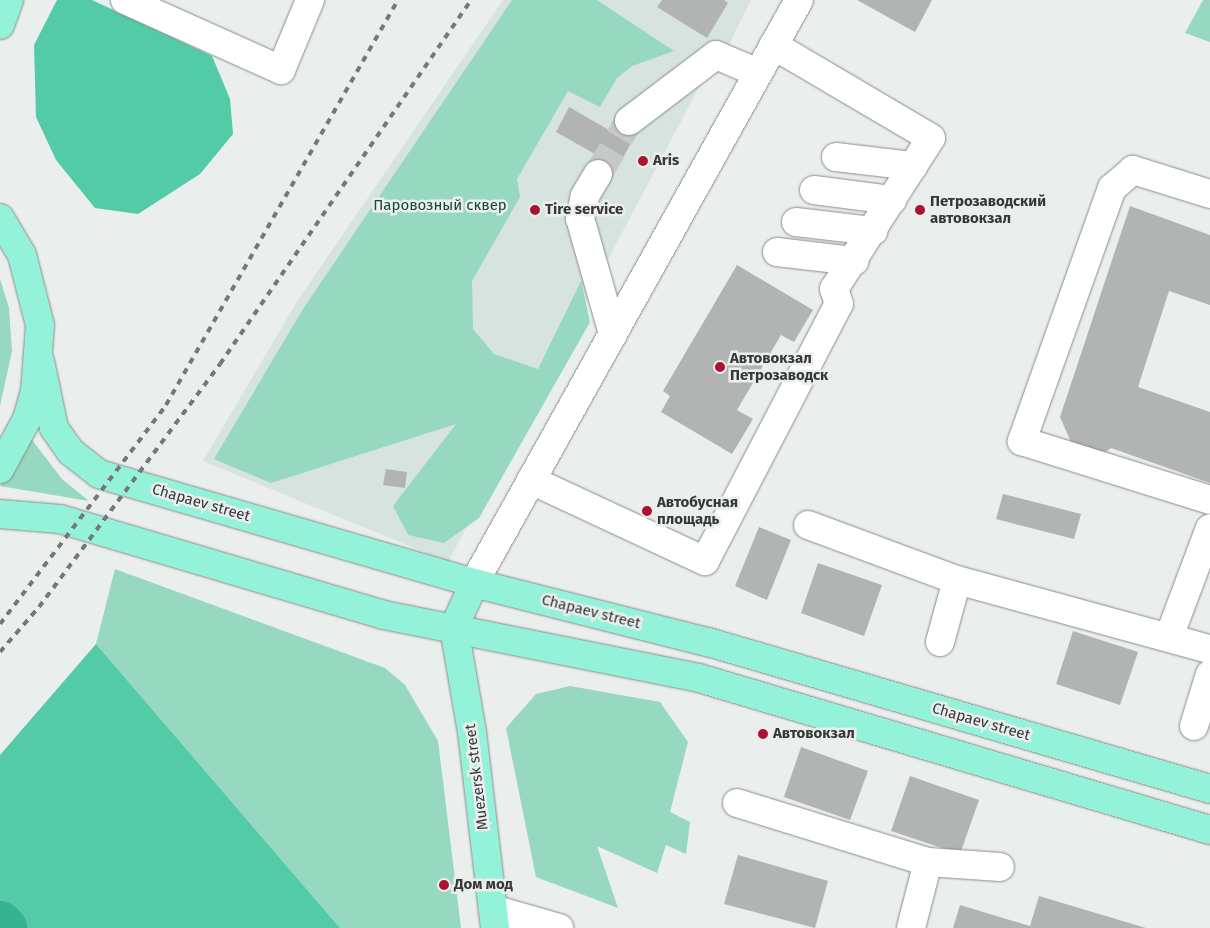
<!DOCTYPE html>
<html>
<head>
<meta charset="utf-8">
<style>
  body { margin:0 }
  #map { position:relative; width:1210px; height:928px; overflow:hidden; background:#eaeeec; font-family:"Fira Sans",sans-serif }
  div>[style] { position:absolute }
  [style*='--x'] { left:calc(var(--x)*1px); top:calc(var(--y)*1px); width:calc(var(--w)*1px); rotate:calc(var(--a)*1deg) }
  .built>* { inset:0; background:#d7e3de }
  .green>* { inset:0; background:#97d8c0 }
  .forest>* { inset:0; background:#52cba6 }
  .river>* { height:46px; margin:-23px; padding:0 23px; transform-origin:23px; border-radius:23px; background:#36b491 }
  .building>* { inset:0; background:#b1b4b3 }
  .minor-tunnel>* { height:28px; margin-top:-14px; transform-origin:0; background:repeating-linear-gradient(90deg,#c6c9c8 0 28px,transparent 0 42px) }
  .roads { filter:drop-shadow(0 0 1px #898d8b) drop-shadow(0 0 1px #898d8b) }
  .minor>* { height:28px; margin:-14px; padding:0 14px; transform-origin:14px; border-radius:14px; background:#fff }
  .major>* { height:28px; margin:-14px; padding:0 14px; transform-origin:14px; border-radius:14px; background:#93f2d7 }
  .rail>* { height:4px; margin-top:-2px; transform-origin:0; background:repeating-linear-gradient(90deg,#767877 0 6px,transparent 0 12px) }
  .dots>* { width:14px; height:14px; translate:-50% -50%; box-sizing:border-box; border:2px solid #eaeeec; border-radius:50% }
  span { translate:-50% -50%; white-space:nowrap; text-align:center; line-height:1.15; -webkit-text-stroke:5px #eaeeec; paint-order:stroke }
  .poi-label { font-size:15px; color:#363736; font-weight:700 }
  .left { translate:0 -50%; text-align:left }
  .park-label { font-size:15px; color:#144738 }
  .street-label { font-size:15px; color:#363736 }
</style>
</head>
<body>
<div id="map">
  <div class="built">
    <div style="clip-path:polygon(503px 0,751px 0,724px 55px,716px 55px,448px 562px,203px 461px,298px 300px)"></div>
  </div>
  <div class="green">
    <div style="clip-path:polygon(512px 0,597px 0,674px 51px,632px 66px,617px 78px,600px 107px,568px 91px,517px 179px,520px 197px,472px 281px,473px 329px,494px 354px,538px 369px,581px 281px,590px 322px,479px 518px,444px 543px,408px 535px,393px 506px,456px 424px,271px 483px,214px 459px,303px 309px)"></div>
    <div style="clip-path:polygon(1203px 0,1210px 0,1210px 42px,1185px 33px)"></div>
    <div style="clip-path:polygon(0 279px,9px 308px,12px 351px,0 406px)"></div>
    <div style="clip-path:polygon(29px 436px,62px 479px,89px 501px,0 486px)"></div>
    <div style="clip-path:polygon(115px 569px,385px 668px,405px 685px,438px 741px,461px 928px,340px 928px,96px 644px)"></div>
    <div style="clip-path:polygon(570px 686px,660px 702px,688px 742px,670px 812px,690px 822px,686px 854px,666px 845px,657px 873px,597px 846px,618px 908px,536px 877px,506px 728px,536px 694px)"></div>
  </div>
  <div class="forest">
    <div style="clip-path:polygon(57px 0,92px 0,212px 56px,230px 99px,233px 134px,200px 174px,138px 214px,95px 208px,56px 160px,36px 117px,34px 45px)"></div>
    <div style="clip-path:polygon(96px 644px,340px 928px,0 928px,0 755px)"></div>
  </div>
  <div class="river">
    <div style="--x:0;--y:924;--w:6;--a:45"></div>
  </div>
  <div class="building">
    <div style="clip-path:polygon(662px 0,724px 0,728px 3px,707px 38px,657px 7px)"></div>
    <div style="clip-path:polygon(857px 0,932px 0,915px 32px)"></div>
    <div style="clip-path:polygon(569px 107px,609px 130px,618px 114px,640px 127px,610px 181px,587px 168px,595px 154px,556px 132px)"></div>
    <div style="clip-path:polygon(1130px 206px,1210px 235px,1210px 305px,1169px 291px,1138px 387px,1210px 412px,1210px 483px,1111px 448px,1103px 454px,1071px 442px,1060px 417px)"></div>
    <div style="clip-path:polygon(737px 265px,813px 310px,794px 342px,781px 335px,737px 410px,753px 419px,732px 454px,661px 412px,670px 396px,663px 391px)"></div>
    <div style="clip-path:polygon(386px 469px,407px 472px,405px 488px,383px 485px)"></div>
    <div style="clip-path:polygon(1003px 494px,1081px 514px,1074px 539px,996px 519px)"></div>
    <div style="clip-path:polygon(759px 527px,791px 540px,767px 600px,735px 586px)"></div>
    <div style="clip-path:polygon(818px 563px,882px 585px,864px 636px,801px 613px)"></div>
    <div style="clip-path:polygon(1073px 631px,1138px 652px,1120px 705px,1056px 684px)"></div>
    <div style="clip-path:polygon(801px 747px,868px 771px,850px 820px,784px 797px)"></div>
    <div style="clip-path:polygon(910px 776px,979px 800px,960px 854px,891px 831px)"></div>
    <div style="clip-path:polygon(738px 855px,828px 881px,815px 928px,724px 904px)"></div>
    <div style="clip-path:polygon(1039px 896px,1146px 928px,953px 928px,960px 905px,1030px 926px)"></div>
  </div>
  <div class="minor-tunnel">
    <div style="--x:598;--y:174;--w:61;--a:-59.7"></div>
  </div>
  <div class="roads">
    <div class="minor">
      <div style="--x:125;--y:0;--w:171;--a:24.2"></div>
      <div style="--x:281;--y:70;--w:76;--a:-67.5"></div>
      <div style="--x:629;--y:121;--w:109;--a:-37.2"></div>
      <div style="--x:716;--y:55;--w:46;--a:23.2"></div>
      <div style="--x:836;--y:157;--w:78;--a:6.7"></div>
      <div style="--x:598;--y:174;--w:26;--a:121"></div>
      <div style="--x:585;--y:196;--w:23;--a:103"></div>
      <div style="--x:580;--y:218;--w:121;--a:74.1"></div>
      <div style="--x:814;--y:190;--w:79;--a:7.3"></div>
      <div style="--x:1210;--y:194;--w:81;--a:-162.7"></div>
      <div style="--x:1133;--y:170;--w:28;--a:139"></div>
      <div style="--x:1112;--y:188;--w:269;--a:109.6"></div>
      <div style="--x:1022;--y:441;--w:197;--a:17.4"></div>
      <div style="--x:796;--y:222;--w:78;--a:6.7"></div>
      <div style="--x:777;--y:252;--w:78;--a:6.7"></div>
      <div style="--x:531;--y:480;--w:192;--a:25"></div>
      <div style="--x:705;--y:561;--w:290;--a:-62.5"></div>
      <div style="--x:839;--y:304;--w:16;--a:-108"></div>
      <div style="--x:834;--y:289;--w:179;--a:-57.3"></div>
      <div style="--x:931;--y:138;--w:183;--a:-149.5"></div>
      <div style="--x:808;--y:525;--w:159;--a:20.3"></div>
      <div style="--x:957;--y:580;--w:262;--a:15.3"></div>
      <div style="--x:474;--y:583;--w:667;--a:-60.86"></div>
      <div style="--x:1169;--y:637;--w:116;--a:-69.4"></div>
      <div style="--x:940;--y:642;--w:64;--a:-74.7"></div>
      <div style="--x:1194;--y:726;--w:54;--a:-72.9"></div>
      <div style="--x:737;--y:803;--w:200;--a:17.2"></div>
      <div style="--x:928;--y:862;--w:72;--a:4"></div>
      <div style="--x:493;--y:909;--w:69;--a:16.1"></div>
      <div style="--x:911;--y:928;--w:68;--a:-75.6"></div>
    </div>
    <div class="major">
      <div style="--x:0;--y:25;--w:27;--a:-70"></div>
      <div style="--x:0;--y:218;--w:43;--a:59.3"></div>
      <div style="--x:22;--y:255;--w:72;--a:75.6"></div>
      <div style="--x:40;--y:325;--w:66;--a:94.3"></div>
      <div style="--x:35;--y:391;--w:29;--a:106"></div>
      <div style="--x:27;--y:419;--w:57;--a:118.4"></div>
      <div style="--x:40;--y:361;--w:68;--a:78.2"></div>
      <div style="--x:54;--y:428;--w:29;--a:55"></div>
      <div style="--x:71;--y:452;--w:36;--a:38"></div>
      <div style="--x:99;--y:474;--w:391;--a:16.2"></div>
      <div style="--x:474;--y:583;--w:241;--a:14.2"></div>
      <div style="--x:708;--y:642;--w:523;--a:16.32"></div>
      <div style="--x:0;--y:514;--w:60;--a:4.8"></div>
      <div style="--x:60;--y:519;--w:338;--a:16.5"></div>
      <div style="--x:384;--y:615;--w:321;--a:11.3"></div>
      <div style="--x:699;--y:678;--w:533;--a:16.57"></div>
      <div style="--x:454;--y:628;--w:106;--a:80.2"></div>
      <div style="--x:472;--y:732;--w:197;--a:83.3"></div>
      <div style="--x:454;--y:628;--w:49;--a:-66"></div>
    </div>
  </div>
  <div class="rail">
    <div style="--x:0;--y:624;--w:275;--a:-52.8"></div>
    <div style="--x:166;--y:405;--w:467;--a:-60.2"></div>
    <div style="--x:0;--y:652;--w:60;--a:-49.1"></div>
    <div style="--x:39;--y:607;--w:303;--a:-53.3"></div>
    <div style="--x:220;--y:364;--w:442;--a:-55.4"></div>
  </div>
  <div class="dots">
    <div style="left:643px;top:161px;background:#aa142f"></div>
    <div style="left:535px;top:210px;background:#aa142f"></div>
    <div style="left:920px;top:210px;background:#aa142f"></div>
    <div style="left:720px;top:367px;background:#aa142f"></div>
    <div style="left:647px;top:511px;background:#aa142f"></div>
    <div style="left:763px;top:734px;background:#aa142f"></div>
    <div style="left:444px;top:885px;background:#aa142f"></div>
  </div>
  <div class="poi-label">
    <span class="left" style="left:653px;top:161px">Aris</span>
    <span class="left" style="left:930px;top:210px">Петрозаводский<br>автовокзал</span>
    <span class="left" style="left:545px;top:210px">Tire service</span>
    <span class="left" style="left:730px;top:367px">Автовокзал<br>Петрозаводск</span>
    <span class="left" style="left:657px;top:511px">Автобусная<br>площадь</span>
    <span class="left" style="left:773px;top:734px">Автовокзал</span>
    <span class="left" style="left:454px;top:885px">Дом мод</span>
  </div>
  <div class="park-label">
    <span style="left:440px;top:206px">Паровозный сквер</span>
  </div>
  <div class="street-label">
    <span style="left:201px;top:503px;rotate:16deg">Chapaev street</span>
    <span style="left:591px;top:612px;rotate:14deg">Chapaev street</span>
    <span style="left:981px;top:722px;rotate:16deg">Chapaev street</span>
    <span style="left:477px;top:777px;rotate:-97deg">Muezersk street</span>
  </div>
</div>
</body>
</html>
